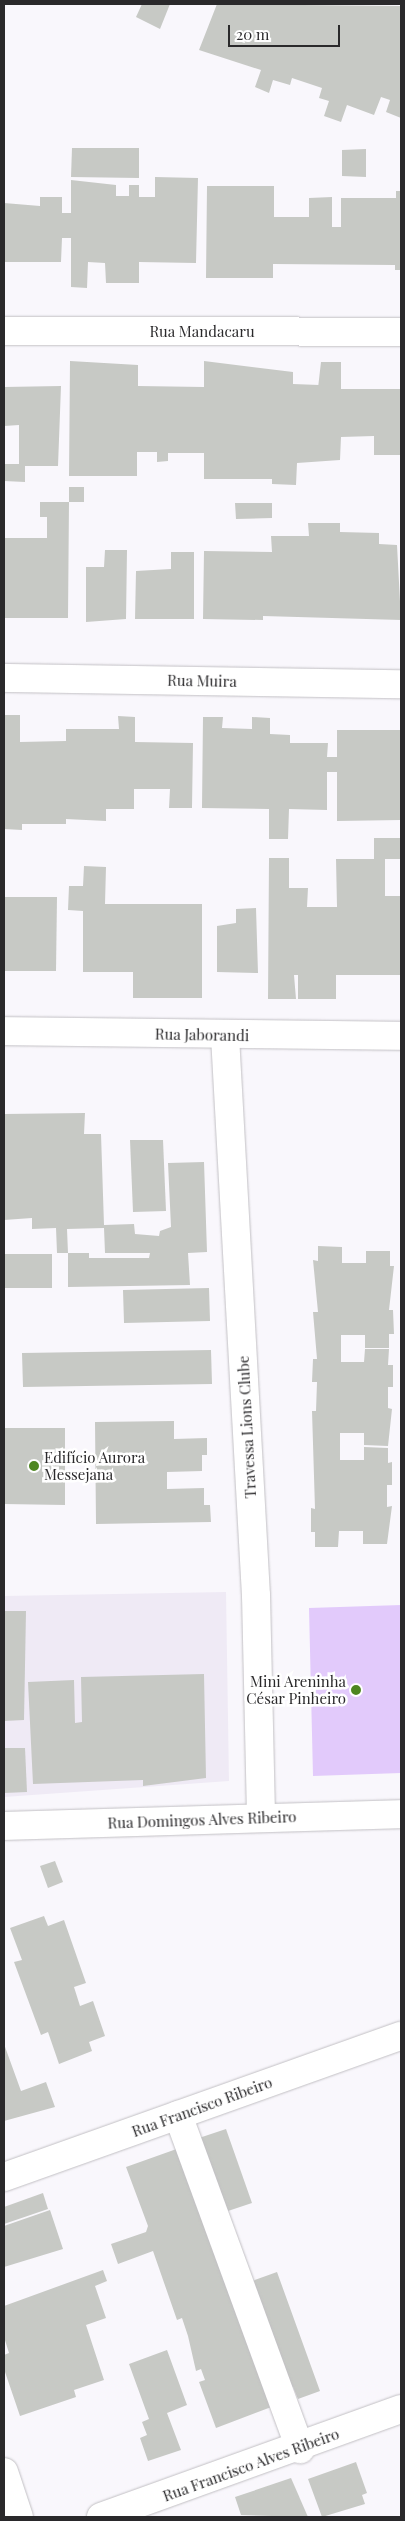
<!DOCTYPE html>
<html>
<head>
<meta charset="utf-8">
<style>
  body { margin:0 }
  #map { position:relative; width:405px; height:2521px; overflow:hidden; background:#f9f7fc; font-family:"Playfair Display",serif }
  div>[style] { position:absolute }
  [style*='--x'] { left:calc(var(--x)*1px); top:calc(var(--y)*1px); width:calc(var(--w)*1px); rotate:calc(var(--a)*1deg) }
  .built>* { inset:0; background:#efeaf5 }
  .green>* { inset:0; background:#e2cafb }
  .building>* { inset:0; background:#c7c9c5 }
  .roads { filter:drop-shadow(0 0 1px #c2c0c4) drop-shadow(0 0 1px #c2c0c4) }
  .minor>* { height:28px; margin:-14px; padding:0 14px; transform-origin:14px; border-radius:14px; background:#fff }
  .dots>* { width:14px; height:14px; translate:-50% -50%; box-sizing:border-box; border:2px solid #fff; border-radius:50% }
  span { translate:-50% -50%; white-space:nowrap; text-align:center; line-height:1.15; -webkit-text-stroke:5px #fff; paint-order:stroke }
  .street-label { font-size:15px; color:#2a292b }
  .poi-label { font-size:15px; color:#2a292b }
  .left { translate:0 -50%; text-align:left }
  .right { translate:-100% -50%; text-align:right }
  .frame { position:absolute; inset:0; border:5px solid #2a292b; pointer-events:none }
  .scale { position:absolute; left:228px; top:25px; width:112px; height:22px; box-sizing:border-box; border:2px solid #2a292b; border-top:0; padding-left:6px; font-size:15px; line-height:18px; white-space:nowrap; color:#2a292b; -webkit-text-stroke:4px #fff; paint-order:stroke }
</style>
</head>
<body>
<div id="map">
  <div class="built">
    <div style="clip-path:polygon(226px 1592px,229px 1781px,4px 1797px,4px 1596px)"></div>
  </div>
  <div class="green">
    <div style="clip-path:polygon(401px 1605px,401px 1773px,313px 1776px,309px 1608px)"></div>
  </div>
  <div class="building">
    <div style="clip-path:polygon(142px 4px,170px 4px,160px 29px,136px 17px)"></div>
    <div style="clip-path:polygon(217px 4px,401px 6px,401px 118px,386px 112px,390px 100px,381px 97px,374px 115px,347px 105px,341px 122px,324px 116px,329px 101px,319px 98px,322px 88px,292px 78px,290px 85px,273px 80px,269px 93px,255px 87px,261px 70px,199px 50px)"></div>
    <div style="clip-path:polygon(72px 148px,139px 148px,139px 178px,71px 177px)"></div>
    <div style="clip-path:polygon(366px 149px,366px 177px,342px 176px,342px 150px)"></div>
    <div style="clip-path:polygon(155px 177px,198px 178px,196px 263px,139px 262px,139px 283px,106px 283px,105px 263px,88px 262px,87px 288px,71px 287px,71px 238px,62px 238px,61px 262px,4px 262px,4px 203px,40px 206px,40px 197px,62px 197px,62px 213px,71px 213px,71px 180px,116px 185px,116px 196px,129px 196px,129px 185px,139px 185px,139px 197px,155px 197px)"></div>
    <div style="clip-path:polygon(207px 186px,274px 186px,274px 217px,309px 217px,309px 198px,332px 197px,332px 227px,341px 227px,341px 198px,396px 198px,396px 191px,401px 191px,401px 270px,395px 270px,395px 265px,273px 264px,273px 278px,206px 278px)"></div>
    <div style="clip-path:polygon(70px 361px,138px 365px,138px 386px,204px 387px,204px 361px,293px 372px,293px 384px,319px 385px,318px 388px,321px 362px,341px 362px,341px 389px,401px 389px,401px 455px,374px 455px,374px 436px,341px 437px,340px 460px,297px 463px,296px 485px,272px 484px,272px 479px,204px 479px,204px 453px,168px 453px,168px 461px,157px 462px,157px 452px,137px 452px,137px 476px,69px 476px)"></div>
    <div style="clip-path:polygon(61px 386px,58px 466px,25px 466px,25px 482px,4px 481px,4px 464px,19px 464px,19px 425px,4px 426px,4px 387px)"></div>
    <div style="clip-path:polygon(69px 487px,84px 487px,84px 502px,69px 502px)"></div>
    <div style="clip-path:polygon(40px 502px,69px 502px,68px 618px,4px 618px,4px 538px,47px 538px,47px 517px,40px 517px)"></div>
    <div style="clip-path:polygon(235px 503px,272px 503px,272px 518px,236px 519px)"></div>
    <div style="clip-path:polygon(308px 523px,340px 523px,340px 532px,379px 533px,379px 544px,397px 545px,401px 620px,263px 616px,263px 620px,203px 619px,204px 551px,272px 552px,271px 536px,309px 536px)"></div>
    <div style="clip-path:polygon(105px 550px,127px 550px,126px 619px,86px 622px,86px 567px,104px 567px)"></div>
    <div style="clip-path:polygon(171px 552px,194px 552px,194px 619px,135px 619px,136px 571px,171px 569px)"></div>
    <div style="clip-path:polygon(4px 715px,20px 715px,20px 742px,66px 741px,66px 729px,119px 729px,118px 716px,135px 717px,135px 742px,193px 743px,192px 808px,169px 808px,170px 789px,134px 789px,134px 809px,106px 809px,106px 821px,66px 819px,66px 824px,22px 824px,22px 830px,4px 829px)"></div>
    <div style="clip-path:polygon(203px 717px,223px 717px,222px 728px,252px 729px,252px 717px,270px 718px,270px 734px,290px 735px,290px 743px,328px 743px,327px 757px,337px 757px,337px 730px,401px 730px,401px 820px,337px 821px,337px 772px,327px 772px,327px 810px,289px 809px,288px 839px,269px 839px,269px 809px,202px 808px)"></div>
    <div style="clip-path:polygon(374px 838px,401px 838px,401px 859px,385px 859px,385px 896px,401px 896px,401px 975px,336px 975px,336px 999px,298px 999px,298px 975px,294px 975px,296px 999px,268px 999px,269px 858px,289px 858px,289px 888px,308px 888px,307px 907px,337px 907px,336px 859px,374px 859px)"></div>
    <div style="clip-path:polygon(84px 866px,106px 867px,105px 904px,202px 904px,202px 998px,133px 998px,133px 972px,83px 972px,83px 911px,68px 910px,69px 886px,83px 886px)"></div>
    <div style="clip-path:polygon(4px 897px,57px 897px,56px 971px,4px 971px)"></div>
    <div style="clip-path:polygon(256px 908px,258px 973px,217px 972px,217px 926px,236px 923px,236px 909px)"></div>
    <div style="clip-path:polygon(85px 1113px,84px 1134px,101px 1134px,104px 1225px,134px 1224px,135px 1234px,159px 1236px,160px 1231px,171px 1227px,168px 1163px,204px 1162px,207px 1252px,188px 1253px,190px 1285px,68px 1287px,68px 1253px,89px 1253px,89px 1258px,149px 1258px,150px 1253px,105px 1253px,104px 1228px,67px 1229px,68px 1253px,57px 1253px,56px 1228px,32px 1229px,32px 1218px,4px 1220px,4px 1114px)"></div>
    <div style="clip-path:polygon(130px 1140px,163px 1140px,166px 1211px,133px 1212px)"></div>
    <div style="clip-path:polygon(318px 1246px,342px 1247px,342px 1263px,366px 1263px,366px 1251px,390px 1251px,390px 1266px,394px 1266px,389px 1310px,393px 1310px,394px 1334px,389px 1334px,389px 1348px,365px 1348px,365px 1335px,341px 1335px,341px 1362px,364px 1362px,365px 1349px,389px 1349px,388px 1365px,393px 1365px,393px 1387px,388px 1387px,388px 1408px,392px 1409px,388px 1446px,364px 1445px,364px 1433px,340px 1433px,340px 1460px,364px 1460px,364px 1447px,388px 1448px,388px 1463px,392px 1462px,392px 1485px,387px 1485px,387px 1507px,392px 1506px,387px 1544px,363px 1544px,363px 1531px,339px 1531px,338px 1547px,315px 1547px,315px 1532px,311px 1532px,311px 1508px,315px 1509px,312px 1411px,316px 1411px,317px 1382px,312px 1382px,313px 1359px,317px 1359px,313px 1312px,318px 1312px,313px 1260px,318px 1261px)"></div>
    <div style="clip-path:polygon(4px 1254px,52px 1254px,52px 1288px,4px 1288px)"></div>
    <div style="clip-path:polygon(209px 1288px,210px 1321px,124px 1323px,123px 1290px)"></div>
    <div style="clip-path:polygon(211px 1350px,212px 1384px,23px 1387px,22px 1353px)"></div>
    <div style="clip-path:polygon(174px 1421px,174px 1439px,207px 1438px,207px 1455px,202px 1455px,202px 1471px,167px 1472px,167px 1489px,204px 1488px,204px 1505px,210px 1505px,211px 1522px,96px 1524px,95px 1422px)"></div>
    <div style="clip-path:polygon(4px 1428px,65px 1428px,65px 1505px,4px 1504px)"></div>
    <div style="clip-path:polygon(4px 1611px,26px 1611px,24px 1720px,4px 1721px)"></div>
    <div style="clip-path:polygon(204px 1674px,206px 1778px,143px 1786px,143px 1780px,33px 1784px,28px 1682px,74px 1680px,75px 1723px,82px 1722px,81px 1677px)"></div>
    <div style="clip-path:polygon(4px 1748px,25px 1748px,27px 1792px,4px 1793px)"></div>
    <div style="clip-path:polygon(55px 1861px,63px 1882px,48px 1888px,40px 1866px)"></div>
    <div style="clip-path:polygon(44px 1916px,48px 1926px,64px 1920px,86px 1983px,74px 1987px,80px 2006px,93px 2001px,105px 2036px,89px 2042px,92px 2051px,59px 2064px,48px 2032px,41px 2035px,14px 1962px,22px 1960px,10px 1928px)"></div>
    <div style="clip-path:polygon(4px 2044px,21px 2091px,46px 2082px,55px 2107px,4px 2121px)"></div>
    <div style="clip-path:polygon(226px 2129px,252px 2203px,219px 2214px,193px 2140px)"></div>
    <div style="clip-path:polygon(185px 2146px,274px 2406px,216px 2428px,199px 2382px,205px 2380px,201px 2369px,196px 2371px,188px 2336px,182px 2318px,177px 2320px,153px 2251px,118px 2264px,111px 2244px,146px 2232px,148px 2226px,126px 2167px)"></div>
    <div style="clip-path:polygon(43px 2193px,48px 2209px,4px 2224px,4px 2207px)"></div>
    <div style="clip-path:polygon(50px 2210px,63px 2249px,4px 2267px,4px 2226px)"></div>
    <div style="clip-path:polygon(103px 2270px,107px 2281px,95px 2286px,106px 2318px,86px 2325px,104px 2380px,74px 2390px,76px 2397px,20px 2416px,4px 2369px,4px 2355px,9px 2353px,4px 2337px,4px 2306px)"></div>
    <div style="clip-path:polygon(277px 2272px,320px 2391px,298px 2399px,293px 2387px,281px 2391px,244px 2284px)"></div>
    <div style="clip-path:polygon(167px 2350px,187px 2405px,167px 2413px,181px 2450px,148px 2461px,140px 2438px,147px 2435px,142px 2422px,149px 2419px,129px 2364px)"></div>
    <div style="clip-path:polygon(356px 2462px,367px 2493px,362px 2495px,365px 2504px,322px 2517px,308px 2479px)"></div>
    <div style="clip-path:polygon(291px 2478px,308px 2517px,241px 2515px,235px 2497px)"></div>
  </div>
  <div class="roads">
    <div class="minor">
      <div style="--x:4;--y:331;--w:397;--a:0.1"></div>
      <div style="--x:4;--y:678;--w:397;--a:0.9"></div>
      <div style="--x:4;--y:1031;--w:397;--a:0.7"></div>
      <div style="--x:225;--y:1036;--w:560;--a:86.83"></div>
      <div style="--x:256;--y:1595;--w:222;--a:88.7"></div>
      <div style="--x:4;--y:1826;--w:397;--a:-1.7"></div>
      <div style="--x:178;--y:2115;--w:356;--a:69.9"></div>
      <div style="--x:4;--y:2177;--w:421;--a:-19.6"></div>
      <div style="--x:4;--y:2472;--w:47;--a:71.6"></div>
      <div style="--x:101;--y:2517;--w:319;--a:-19.8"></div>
    </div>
  </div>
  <div class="dots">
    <div style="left:34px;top:1466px;background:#4e8621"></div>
    <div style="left:356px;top:1690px;background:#4e8621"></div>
  </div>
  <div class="street-label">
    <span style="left:202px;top:332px">Rua Mandacaru</span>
    <span style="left:202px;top:681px;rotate:1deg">Rua Muira</span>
    <span style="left:202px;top:1035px;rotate:1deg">Rua Jaborandi</span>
    <span style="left:247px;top:1427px;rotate:-93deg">Travessa Lions Clube</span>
    <span style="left:202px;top:1820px;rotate:-2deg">Rua Domingos Alves Ribeiro</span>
    <span style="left:202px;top:2107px;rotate:-20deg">Rua Francisco Ribeiro</span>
    <span style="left:251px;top:2465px;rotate:-20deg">Rua Francisco Alves Ribeiro</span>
  </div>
  <div class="poi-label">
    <span class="left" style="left:44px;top:1466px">Edifício Aurora<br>Messejana</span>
    <span class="right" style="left:346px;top:1690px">Mini Areninha<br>César Pinheiro</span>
  </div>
  <div class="frame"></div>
  <div class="scale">20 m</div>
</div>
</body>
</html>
